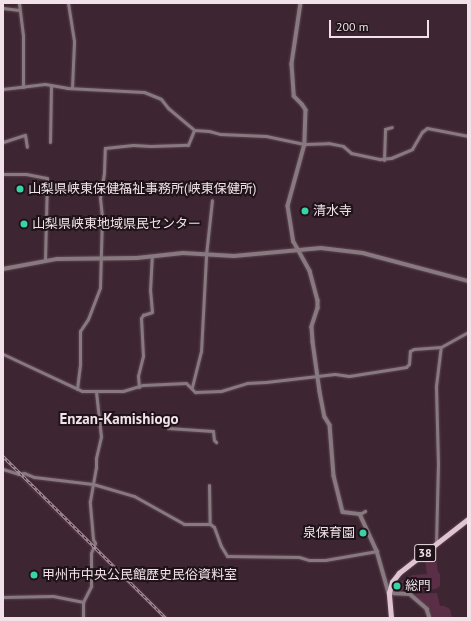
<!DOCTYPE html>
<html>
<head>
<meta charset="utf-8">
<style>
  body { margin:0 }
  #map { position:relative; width:471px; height:621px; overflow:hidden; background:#3e2532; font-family:"PT Sans","Noto Sans JP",sans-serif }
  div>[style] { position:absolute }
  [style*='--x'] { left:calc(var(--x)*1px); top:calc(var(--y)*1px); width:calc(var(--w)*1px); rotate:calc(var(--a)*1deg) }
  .built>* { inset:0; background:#4b2c3c }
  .green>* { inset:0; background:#5a2e46 }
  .roads { filter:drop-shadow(0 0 1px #5b434f) drop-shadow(0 0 1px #5b434f) }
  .minor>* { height:3px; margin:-1.5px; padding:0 1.5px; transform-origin:1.5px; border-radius:1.5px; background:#87797f }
  .tertiary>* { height:3.5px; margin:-1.75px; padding:0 1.75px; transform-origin:1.75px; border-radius:1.75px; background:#87797f }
  .primary>* { height:4.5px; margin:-2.25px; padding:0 2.25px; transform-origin:2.25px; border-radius:2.25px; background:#e0c4d1 }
  .rail>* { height:2.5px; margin-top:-1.25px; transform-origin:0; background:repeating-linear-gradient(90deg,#1e1318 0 3px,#a48f99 0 6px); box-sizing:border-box; border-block:1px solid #a48f99 }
  .dots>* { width:11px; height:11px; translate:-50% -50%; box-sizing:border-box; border:2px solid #1e1318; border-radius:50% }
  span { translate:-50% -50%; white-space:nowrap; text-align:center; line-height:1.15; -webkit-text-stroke:4px #1e1318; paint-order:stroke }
  .shield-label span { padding:1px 3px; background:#1e1318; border:1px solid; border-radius:3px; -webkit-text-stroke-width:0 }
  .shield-label { font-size:12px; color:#f2e1e9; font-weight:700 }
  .poi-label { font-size:13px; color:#f2e1e9 }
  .left { translate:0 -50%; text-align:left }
  .right { translate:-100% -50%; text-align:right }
  .quarter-label { font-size:15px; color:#f2e1e9; font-weight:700 }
  .frame { position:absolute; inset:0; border:4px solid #f2e1e9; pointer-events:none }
  .scale { position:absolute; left:329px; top:20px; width:100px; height:18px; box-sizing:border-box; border:2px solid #f2e1e9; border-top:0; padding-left:5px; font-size:12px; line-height:14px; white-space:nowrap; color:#f2e1e9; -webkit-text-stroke:3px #1e1318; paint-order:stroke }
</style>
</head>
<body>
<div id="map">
  <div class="built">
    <div style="clip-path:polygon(3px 456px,66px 516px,170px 618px,162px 618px,30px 489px,3px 461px)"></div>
  </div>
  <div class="green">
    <div style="clip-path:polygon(436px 558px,438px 572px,440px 574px,440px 586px,436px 589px,411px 592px,400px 590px,399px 582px,413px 575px,427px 574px,425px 560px)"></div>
    <div style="clip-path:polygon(437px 593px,440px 606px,444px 606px,450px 609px,452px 618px,430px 618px,429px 613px,410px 594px)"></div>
  </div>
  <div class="roads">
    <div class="minor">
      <div style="--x:19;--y:3;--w:32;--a:83"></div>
      <div style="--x:23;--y:35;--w:52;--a:90"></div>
      <div style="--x:68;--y:3;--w:39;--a:81"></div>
      <div style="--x:74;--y:42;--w:45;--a:92.5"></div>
      <div style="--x:3;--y:8;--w:16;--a:7"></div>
      <div style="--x:3;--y:89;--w:42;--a:-6.8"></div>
      <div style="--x:45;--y:84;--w:22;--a:10"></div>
      <div style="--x:67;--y:88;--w:77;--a:3"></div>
      <div style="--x:144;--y:92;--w:18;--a:22"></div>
      <div style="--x:161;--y:99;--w:11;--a:52"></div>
      <div style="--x:168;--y:108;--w:34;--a:40"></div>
      <div style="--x:194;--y:130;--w:15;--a:4"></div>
      <div style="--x:209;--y:131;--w:11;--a:15"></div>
      <div style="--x:220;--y:134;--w:46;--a:2.5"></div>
      <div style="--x:266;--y:136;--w:40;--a:12"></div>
      <div style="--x:305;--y:144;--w:23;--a:-2"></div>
      <div style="--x:328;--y:143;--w:15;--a:11"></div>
      <div style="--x:343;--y:146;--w:11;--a:41"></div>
      <div style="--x:351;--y:153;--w:30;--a:12"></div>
      <div style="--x:380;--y:159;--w:11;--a:-5"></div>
      <div style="--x:391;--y:158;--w:23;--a:-23"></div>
      <div style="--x:412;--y:149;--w:20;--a:-60"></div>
      <div style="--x:422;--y:132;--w:6;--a:-39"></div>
      <div style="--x:427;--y:128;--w:42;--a:11"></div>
      <div style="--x:3;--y:142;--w:23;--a:-18"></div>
      <div style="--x:25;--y:135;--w:12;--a:81"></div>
      <div style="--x:50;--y:142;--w:57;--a:-89"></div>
      <div style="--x:384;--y:160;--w:31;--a:-88"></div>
      <div style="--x:385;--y:129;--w:7;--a:-16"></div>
      <div style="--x:3;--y:174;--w:23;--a:0"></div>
      <div style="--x:26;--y:174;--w:21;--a:11"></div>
      <div style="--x:47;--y:178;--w:82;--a:91.4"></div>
      <div style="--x:3;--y:354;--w:87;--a:25.1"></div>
      <div style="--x:82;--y:391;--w:41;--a:0"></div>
      <div style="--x:123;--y:391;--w:21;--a:-17"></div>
      <div style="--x:143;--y:385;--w:43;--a:-2.7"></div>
      <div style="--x:186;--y:383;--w:13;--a:45"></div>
      <div style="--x:195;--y:392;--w:26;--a:-2"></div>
      <div style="--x:221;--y:391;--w:27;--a:-17"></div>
      <div style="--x:247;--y:383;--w:19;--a:-3"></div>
      <div style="--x:266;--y:382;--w:69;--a:-6.6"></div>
      <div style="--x:335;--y:374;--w:14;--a:8"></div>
      <div style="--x:349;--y:376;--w:58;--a:-9"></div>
      <div style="--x:406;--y:367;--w:4;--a:-45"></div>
      <div style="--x:409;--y:364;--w:13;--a:-86"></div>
      <div style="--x:410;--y:351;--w:4;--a:-27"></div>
      <div style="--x:414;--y:349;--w:27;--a:-4"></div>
      <div style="--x:441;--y:347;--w:31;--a:-29"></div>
      <div style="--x:139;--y:387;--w:11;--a:-95"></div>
      <div style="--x:138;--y:376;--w:21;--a:-76"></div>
      <div style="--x:143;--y:356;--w:38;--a:-93"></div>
      <div style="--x:141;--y:318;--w:4;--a:-56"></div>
      <div style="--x:143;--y:315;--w:9;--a:-18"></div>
      <div style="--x:152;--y:312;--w:21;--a:-95"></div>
      <div style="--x:150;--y:291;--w:35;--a:-87"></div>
      <div style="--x:192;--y:387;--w:36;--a:-76"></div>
      <div style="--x:201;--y:352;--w:97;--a:-87"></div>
      <div style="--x:206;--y:255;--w:55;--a:-83.8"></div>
      <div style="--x:77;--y:389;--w:26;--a:-83"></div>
      <div style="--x:80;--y:363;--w:32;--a:-90"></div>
      <div style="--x:80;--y:331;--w:14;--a:-56"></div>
      <div style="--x:88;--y:319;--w:34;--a:-69"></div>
      <div style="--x:100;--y:287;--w:70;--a:-88.4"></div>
      <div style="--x:102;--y:217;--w:19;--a:-96"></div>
      <div style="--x:100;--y:198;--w:26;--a:-81"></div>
      <div style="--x:104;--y:172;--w:24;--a:-88"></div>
      <div style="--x:105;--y:148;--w:28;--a:-6"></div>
      <div style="--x:133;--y:145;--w:18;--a:3"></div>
      <div style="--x:151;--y:146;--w:37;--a:-2"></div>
      <div style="--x:188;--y:145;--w:16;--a:-68"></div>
      <div style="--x:168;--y:428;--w:45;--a:3.8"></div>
      <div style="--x:213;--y:431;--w:9;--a:84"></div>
      <div style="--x:214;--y:440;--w:3;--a:45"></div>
      <div style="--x:3;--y:469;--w:16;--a:18"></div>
      <div style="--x:18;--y:474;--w:6;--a:-9"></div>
      <div style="--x:24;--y:473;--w:11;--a:22"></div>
      <div style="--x:34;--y:477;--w:59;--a:6.8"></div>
      <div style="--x:93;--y:484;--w:43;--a:16.3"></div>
      <div style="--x:134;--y:496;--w:57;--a:29.2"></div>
      <div style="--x:184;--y:524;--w:26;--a:0"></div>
      <div style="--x:210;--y:524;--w:5;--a:37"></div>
      <div style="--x:214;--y:527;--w:20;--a:70"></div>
      <div style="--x:221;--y:546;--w:12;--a:59"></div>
      <div style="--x:227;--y:556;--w:72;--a:0.8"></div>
      <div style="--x:299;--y:557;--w:10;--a:17"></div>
      <div style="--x:309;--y:560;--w:16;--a:0"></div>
      <div style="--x:325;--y:560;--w:53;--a:-9.8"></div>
      <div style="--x:209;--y:485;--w:39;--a:89"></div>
      <div style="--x:360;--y:514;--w:6;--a:-31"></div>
      <div style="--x:436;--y:545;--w:81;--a:-88.6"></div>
      <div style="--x:438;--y:464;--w:78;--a:-91.5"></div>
      <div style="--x:436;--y:386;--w:39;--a:-83"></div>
      <div style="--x:3;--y:597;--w:50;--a:-1.1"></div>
      <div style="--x:53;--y:596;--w:31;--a:11"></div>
      <div style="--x:83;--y:618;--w:16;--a:-90"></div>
      <div style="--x:83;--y:602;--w:18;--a:-63"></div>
      <div style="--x:91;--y:586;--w:33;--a:-90"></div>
      <div style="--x:91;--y:553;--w:11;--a:-68"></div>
      <div style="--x:95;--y:543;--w:4;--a:-117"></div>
      <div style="--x:93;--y:539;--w:38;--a:-95"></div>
      <div style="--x:90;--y:501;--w:34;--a:-80"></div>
      <div style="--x:96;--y:468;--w:10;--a:-90"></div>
      <div style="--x:96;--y:458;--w:22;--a:-77"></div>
      <div style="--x:101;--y:437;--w:45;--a:-96.3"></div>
    </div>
    <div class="tertiary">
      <div style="--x:301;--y:3;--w:62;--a:98.4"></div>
      <div style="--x:292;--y:64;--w:32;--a:86"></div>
      <div style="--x:294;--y:96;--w:11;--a:45"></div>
      <div style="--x:302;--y:104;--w:7;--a:56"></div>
      <div style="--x:306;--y:110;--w:34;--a:92"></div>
      <div style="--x:305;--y:144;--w:64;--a:105.3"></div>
      <div style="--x:288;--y:206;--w:36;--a:81"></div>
      <div style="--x:294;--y:242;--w:33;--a:61"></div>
      <div style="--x:310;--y:271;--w:30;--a:75"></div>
      <div style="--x:318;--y:300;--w:8;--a:90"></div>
      <div style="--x:318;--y:308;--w:20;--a:108"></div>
      <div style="--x:312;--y:327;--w:15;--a:86"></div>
      <div style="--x:313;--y:342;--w:50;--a:82"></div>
      <div style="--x:320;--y:392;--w:25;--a:79"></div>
      <div style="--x:325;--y:417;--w:9;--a:58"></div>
      <div style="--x:330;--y:425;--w:51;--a:85.5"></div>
      <div style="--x:334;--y:476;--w:37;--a:76"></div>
      <div style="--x:343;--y:512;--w:17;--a:7"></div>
      <div style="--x:360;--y:514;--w:41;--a:65.3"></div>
      <div style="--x:377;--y:551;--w:44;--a:74.1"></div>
      <div style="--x:389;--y:593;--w:21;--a:3"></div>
      <div style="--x:410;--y:594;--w:23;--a:41"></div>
      <div style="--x:427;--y:609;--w:9;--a:72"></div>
      <div style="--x:3;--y:269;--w:55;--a:-10.5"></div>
      <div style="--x:57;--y:259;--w:80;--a:-0.7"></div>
      <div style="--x:137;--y:258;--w:46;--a:-6.2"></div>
      <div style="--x:183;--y:253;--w:51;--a:3.4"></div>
      <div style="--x:234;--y:256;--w:87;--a:-5.3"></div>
      <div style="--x:321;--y:248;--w:42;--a:6.8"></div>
      <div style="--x:363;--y:253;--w:109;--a:14.9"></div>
    </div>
    <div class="primary">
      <div style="--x:391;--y:618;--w:25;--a:-95"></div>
      <div style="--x:389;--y:593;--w:11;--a:-75"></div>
      <div style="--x:392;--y:582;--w:11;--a:-52"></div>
      <div style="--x:399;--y:573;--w:88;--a:-38"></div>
    </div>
  </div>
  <div class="rail">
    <div style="--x:3;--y:456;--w:230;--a:44.8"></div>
  </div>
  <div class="dots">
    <div style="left:20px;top:189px;background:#39d4a5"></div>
    <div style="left:305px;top:211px;background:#39d4a5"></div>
    <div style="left:24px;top:224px;background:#39d4a5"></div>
    <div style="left:363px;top:533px;background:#39d4a5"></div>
    <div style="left:34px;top:575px;background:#39d4a5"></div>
    <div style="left:397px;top:586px;background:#39d4a5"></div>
  </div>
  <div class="shield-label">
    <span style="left:425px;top:553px">38</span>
  </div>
  <div class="poi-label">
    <span class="left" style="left:28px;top:189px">山梨県峡東保健福祉事務所(峡東保健所)</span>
    <span class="left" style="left:313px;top:211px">清水寺</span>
    <span class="left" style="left:32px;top:224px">山梨県峡東地域県民センター</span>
    <span class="right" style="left:355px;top:533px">泉保育園</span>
    <span class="left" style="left:42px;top:575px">甲州市中央公民館歴史民俗資料室</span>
    <span class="left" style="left:405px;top:586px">総門</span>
  </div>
  <div class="quarter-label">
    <span style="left:119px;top:419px">Enzan-Kamishiogo</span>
  </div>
  <div class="frame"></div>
  <div class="scale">200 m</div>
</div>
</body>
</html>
